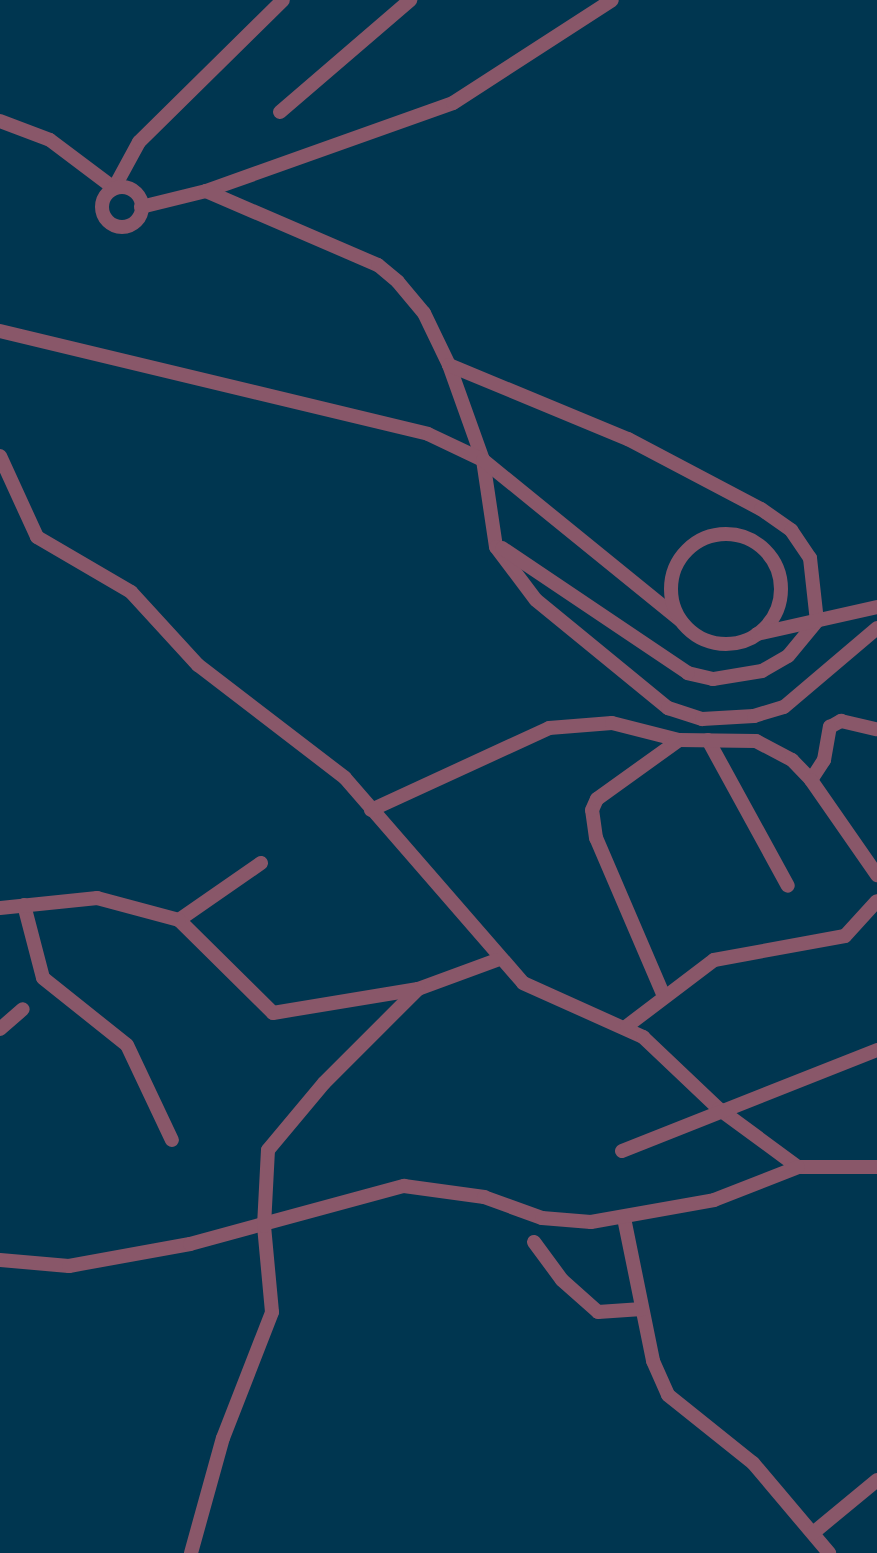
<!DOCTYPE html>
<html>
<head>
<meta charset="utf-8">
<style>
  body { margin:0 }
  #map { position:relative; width:877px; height:1553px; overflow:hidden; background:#003650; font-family:Literata,serif }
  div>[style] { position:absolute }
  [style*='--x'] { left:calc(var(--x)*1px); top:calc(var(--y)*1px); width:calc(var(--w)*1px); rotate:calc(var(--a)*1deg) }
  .minor>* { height:14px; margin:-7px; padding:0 7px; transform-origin:7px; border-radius:7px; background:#895769 }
  .minor>.ring { margin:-7px; padding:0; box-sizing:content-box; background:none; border:14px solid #895769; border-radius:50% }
  span { translate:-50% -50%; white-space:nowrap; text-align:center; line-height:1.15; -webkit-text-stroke:8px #003650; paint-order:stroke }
</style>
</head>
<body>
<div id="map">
  <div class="minor">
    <div style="--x:280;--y:112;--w:172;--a:-40.7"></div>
    <div style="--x:0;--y:121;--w:53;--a:20.8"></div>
    <div style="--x:50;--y:140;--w:80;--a:36.9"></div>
    <div style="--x:114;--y:188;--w:52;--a:-61.5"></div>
    <div style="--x:139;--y:142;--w:202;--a:-44.6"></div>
    <div class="ring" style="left:102px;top:187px;width:26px;height:26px"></div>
    <div style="--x:206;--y:191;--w:262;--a:-19.6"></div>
    <div style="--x:453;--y:103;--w:189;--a:-32.9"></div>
    <div style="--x:141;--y:207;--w:67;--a:-13.8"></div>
    <div style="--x:206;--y:191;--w:187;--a:23.3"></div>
    <div style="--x:378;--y:265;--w:26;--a:40"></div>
    <div style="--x:398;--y:282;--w:40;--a:50"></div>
    <div style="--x:424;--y:313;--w:58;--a:64.3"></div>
    <div style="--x:449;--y:365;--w:101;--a:70.3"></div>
    <div style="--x:483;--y:460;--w:88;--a:81.5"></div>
    <div style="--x:496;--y:547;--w:66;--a:53"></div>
    <div style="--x:536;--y:600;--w:171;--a:39.3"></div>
    <div style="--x:668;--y:708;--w:36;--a:18"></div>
    <div style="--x:702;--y:719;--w:52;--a:-3.3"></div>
    <div style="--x:754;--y:716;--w:31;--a:-17"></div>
    <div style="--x:784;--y:707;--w:122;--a:-40.3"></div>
    <div style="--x:0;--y:331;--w:440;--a:13.5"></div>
    <div style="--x:428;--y:434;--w:61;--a:25.3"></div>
    <div style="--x:483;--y:460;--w:254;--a:39.1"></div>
    <div style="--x:449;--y:365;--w:194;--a:22.5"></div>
    <div style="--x:628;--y:439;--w:150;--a:27.8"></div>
    <div style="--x:761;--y:509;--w:37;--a:35"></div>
    <div style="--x:791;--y:530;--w:34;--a:56"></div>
    <div style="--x:810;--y:558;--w:63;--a:83.7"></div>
    <div style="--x:817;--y:621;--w:45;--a:129.6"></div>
    <div style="--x:788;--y:656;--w:30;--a:150"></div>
    <div style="--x:762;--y:671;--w:50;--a:170.7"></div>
    <div style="--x:713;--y:679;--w:26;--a:-167"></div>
    <div style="--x:688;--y:673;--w:224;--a:-146.1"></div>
    <div style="--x:0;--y:456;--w:89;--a:65.4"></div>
    <div style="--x:37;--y:537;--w:109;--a:30.3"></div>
    <div style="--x:131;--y:592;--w:99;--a:47.5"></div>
    <div style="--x:198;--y:665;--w:185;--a:37.5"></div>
    <div style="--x:345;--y:778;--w:271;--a:49"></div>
    <div style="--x:523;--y:983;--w:132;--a:24.2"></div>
    <div style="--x:643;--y:1037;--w:105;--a:43.5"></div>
    <div style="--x:719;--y:1109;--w:98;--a:36.3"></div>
    <div style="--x:798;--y:1167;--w:79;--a:0"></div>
    <div class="ring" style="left:671px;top:534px;width:96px;height:96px"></div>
    <div style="--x:757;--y:634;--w:123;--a:-12.7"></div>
    <div style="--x:708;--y:740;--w:166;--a:61.3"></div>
    <div style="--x:811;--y:780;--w:24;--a:-57"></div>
    <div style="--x:824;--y:760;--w:34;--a:-80"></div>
    <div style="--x:830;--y:727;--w:13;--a:-29"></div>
    <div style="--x:841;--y:721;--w:37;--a:13"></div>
    <div style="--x:371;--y:810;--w:196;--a:-24.7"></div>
    <div style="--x:549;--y:728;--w:63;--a:-4.5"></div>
    <div style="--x:612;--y:723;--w:69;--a:14.2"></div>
    <div style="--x:679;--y:740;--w:77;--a:0.7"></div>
    <div style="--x:756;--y:741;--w:41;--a:27.8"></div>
    <div style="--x:792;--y:760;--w:28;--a:46"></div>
    <div style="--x:811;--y:780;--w:116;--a:55.2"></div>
    <div style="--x:261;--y:863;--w:100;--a:145.2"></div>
    <div style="--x:179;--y:920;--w:132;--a:44.7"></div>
    <div style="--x:273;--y:1013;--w:147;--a:-9.4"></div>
    <div style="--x:418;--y:989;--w:84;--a:-20.2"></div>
    <div style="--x:24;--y:905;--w:75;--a:75.4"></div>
    <div style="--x:43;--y:978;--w:107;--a:38.6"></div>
    <div style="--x:127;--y:1045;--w:105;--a:64.7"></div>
    <div style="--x:0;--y:908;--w:98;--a:-5.9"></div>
    <div style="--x:97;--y:898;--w:85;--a:15"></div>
    <div style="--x:663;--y:994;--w:170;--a:-113.2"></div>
    <div style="--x:596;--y:838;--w:28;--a:-98"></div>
    <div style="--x:592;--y:810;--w:12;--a:-66"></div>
    <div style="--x:597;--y:799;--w:101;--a:-35.7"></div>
    <div style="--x:627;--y:1026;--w:109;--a:-37.2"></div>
    <div style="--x:714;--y:960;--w:133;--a:-10.4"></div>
    <div style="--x:845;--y:936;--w:47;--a:-47.6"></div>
    <div style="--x:0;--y:1029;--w:30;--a:-41"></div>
    <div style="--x:622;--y:1151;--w:274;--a:-21.6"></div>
    <div style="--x:624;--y:1218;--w:146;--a:78.5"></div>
    <div style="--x:653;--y:1361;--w:37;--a:66"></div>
    <div style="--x:668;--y:1395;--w:109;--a:38.7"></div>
    <div style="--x:753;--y:1463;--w:118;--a:49.8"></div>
    <div style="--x:534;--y:1242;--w:47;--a:53.6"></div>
    <div style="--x:562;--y:1280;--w:48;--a:41.6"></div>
    <div style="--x:598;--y:1312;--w:44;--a:-3.9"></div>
    <div style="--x:0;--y:1260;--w:69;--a:5"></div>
    <div style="--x:69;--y:1266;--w:123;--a:-10.3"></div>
    <div style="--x:190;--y:1244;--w:222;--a:-15.2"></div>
    <div style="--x:404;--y:1186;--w:81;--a:7.8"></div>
    <div style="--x:484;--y:1197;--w:62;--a:19.9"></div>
    <div style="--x:542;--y:1218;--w:49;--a:4.7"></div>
    <div style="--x:591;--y:1222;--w:125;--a:-10.1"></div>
    <div style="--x:714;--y:1200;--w:90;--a:-21.4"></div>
    <div style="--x:813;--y:1533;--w:83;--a:-39.6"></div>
    <div style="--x:191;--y:1553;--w:119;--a:-74.5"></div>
    <div style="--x:223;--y:1438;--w:135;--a:-68.7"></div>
    <div style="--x:272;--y:1312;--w:86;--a:-95.3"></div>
    <div style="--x:264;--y:1226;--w:76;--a:-87"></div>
    <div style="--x:268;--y:1150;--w:87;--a:-50.1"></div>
    <div style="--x:324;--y:1083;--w:133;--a:-45"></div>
  </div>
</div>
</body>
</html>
